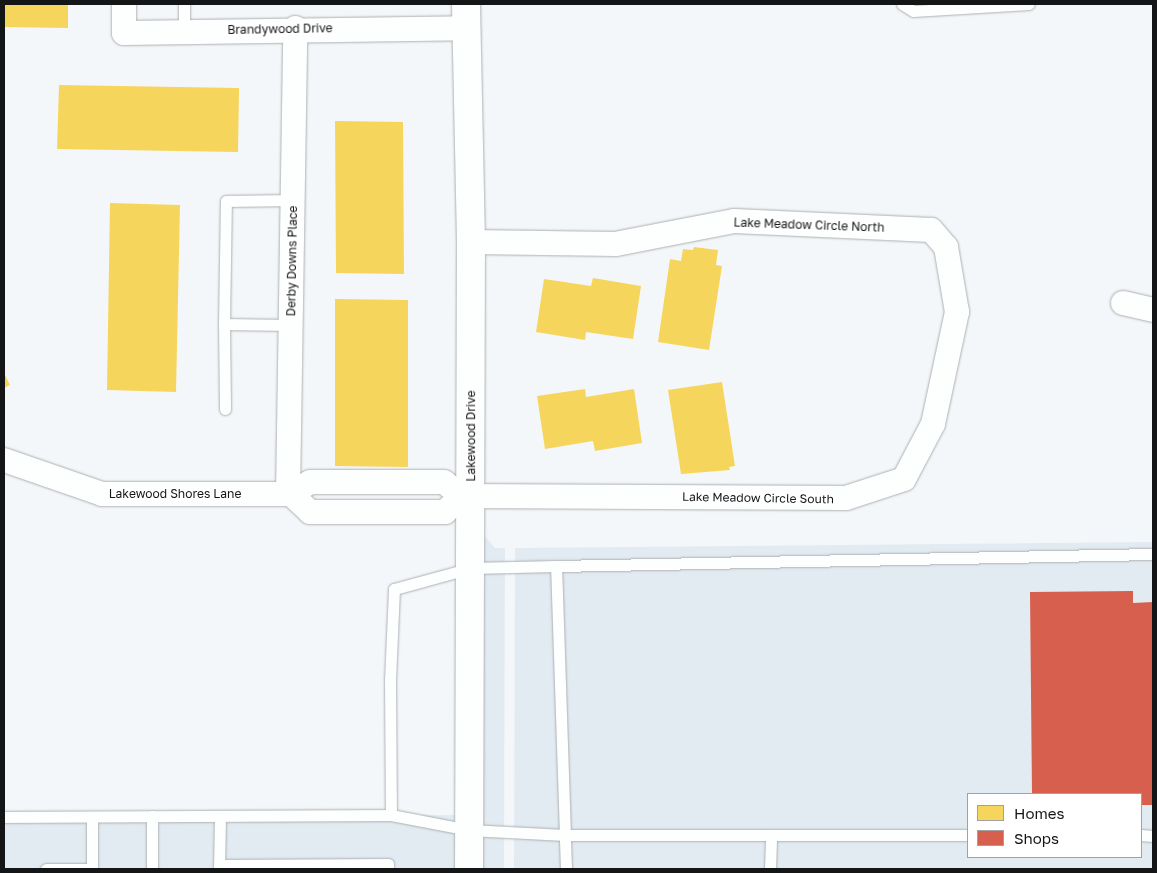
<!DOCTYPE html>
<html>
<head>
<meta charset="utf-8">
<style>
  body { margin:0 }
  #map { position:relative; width:1157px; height:873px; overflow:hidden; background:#f4f7fa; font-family:"Golos Text",sans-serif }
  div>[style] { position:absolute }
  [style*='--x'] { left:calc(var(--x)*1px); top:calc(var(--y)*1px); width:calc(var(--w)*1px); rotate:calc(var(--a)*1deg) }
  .built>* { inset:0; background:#e3ebf2 }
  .homes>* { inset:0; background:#f6d55c }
  .shops>* { inset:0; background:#d6604d }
  .roads { filter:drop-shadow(0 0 1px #adb0b1) drop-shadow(0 0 1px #adb0b1) }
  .lane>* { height:11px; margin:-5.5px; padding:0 5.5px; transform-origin:5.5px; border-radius:5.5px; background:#fdfefe }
  .street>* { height:24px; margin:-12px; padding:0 12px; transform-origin:12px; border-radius:12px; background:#fdfefe }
  .secondary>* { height:28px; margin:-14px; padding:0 14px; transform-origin:14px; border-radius:14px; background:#fdfefe }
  span { translate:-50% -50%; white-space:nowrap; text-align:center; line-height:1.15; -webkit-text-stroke:5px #fff; paint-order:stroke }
  .street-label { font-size:12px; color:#141517 }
  .frame { position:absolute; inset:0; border:5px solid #141517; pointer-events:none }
  .legend { position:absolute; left:967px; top:793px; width:175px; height:65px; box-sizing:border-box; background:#fff; border:1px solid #a1a1a2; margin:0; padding:6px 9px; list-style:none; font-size:15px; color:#141517 }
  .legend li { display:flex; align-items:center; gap:10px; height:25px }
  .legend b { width:25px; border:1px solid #a1a1a2 }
</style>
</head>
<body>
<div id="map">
  <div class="built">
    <div style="clip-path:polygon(482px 533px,495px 548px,505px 548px,504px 869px,480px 869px)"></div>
    <div style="clip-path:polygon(evenodd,1153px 542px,1153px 869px,514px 869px,515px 548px,1153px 542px,968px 794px,1141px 794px,1141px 857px,968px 857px,968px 794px)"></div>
    <div style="clip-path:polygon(458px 815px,457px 869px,4px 869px,4px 818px)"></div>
  </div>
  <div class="homes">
    <div style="clip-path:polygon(4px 4px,68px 4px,68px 28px,4px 27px)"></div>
    <div style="clip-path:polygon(59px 85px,239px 88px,238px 152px,57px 149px)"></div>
    <div style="clip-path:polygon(335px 121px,403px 122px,404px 274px,336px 273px)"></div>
    <div style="clip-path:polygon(110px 203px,180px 205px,176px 392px,107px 390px)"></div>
    <div style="clip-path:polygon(694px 247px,718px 250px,716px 265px,722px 266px,709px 350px,658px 342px,670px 259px,681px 261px,683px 249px,693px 250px)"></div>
    <div style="clip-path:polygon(593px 278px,641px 286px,633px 339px,586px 332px,585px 340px,536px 332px,544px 279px,591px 286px)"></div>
    <div style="clip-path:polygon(335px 299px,408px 300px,408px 467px,335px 466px)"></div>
    <div style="clip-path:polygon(4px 373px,10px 385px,4px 388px)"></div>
    <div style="clip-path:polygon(722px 382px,735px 466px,729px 467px,730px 470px,681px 474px,668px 390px)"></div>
    <div style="clip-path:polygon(585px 389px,586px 397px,634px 389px,642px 443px,595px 451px,593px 441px,545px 449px,537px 396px)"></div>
  </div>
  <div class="shops">
    <div style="clip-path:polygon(1133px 591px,1133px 603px,1153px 602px,1153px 805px,1141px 805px,1141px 794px,1032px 794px,1030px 592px)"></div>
  </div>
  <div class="roads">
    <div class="lane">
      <div style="--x:184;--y:4;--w:27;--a:90"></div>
      <div style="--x:902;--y:4;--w:13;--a:32"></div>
      <div style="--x:913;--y:11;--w:116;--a:-3.5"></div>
      <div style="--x:224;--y:324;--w:85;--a:89.3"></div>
      <div style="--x:290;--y:325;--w:66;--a:-179.1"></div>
      <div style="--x:224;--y:324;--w:123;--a:-89.1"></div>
      <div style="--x:226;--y:201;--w:67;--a:-0.9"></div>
      <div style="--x:556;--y:566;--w:597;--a:-1.15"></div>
      <div style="--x:152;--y:816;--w:53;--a:90"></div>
      <div style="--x:4;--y:817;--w:387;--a:-0.3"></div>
      <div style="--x:1141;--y:835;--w:12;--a:5"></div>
      <div style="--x:219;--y:865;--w:169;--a:-0.3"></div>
      <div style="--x:388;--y:864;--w:5;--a:90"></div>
      <div style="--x:46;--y:869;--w:46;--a:0"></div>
      <div style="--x:92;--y:869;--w:52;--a:-90"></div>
      <div style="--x:219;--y:869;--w:53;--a:-88.9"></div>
      <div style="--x:566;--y:869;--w:34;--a:-92"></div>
      <div style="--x:565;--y:835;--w:269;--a:-91.9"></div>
      <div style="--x:556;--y:566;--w:85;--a:178.7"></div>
      <div style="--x:471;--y:568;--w:80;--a:164.7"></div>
      <div style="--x:394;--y:589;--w:90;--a:92.5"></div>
      <div style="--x:390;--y:679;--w:136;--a:89.6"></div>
      <div style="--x:391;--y:815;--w:79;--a:10.9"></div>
      <div style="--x:469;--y:830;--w:96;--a:3"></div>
      <div style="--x:565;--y:835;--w:403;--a:0"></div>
      <div style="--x:770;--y:869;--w:34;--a:-88"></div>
    </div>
    <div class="street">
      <div style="--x:124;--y:4;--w:29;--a:90"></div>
      <div style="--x:124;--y:33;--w:342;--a:-0.8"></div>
      <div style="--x:1123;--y:303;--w:31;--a:13"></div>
      <div style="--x:4;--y:460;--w:104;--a:19.1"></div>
      <div style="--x:102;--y:494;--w:189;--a:0"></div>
      <div style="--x:291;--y:494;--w:22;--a:-32"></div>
      <div style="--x:310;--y:482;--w:134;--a:0"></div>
      <div style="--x:444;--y:482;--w:22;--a:39"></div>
      <div style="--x:461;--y:496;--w:385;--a:0.3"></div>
      <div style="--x:846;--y:498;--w:61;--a:-18.1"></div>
      <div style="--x:904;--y:479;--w:62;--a:-62.2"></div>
      <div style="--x:933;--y:424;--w:115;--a:-77.9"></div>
      <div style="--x:957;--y:312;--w:66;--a:-99.6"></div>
      <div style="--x:946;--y:247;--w:23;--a:-131"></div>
      <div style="--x:931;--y:230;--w:197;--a:-177.4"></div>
      <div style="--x:734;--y:221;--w:120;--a:169"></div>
      <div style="--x:616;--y:244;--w:145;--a:-179.2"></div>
      <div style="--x:288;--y:494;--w:466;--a:-89.1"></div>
      <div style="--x:291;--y:494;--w:26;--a:43"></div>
      <div style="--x:310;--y:512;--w:135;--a:0"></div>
      <div style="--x:445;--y:512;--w:23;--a:-45"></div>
    </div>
    <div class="secondary">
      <div style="--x:466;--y:4;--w:238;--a:88.8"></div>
      <div style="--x:471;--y:242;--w:627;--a:90.18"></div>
    </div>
  </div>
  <div class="street-label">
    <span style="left:280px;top:29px;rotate:-1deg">Brandywood Drive</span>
    <span style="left:809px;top:225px;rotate:2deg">Lake Meadow Circle North</span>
    <span style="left:292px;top:261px;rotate:-89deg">Derby Downs Place</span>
    <span style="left:471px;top:436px;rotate:-90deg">Lakewood Drive</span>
    <span style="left:175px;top:494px">Lakewood Shores Lane</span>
    <span style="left:758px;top:498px;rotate:1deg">Lake Meadow Circle South</span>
  </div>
  <div class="frame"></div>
  <ul class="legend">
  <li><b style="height:14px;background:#f6d55c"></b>Homes</li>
  <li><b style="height:14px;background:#d6604d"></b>Shops</li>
  </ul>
</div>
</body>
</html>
